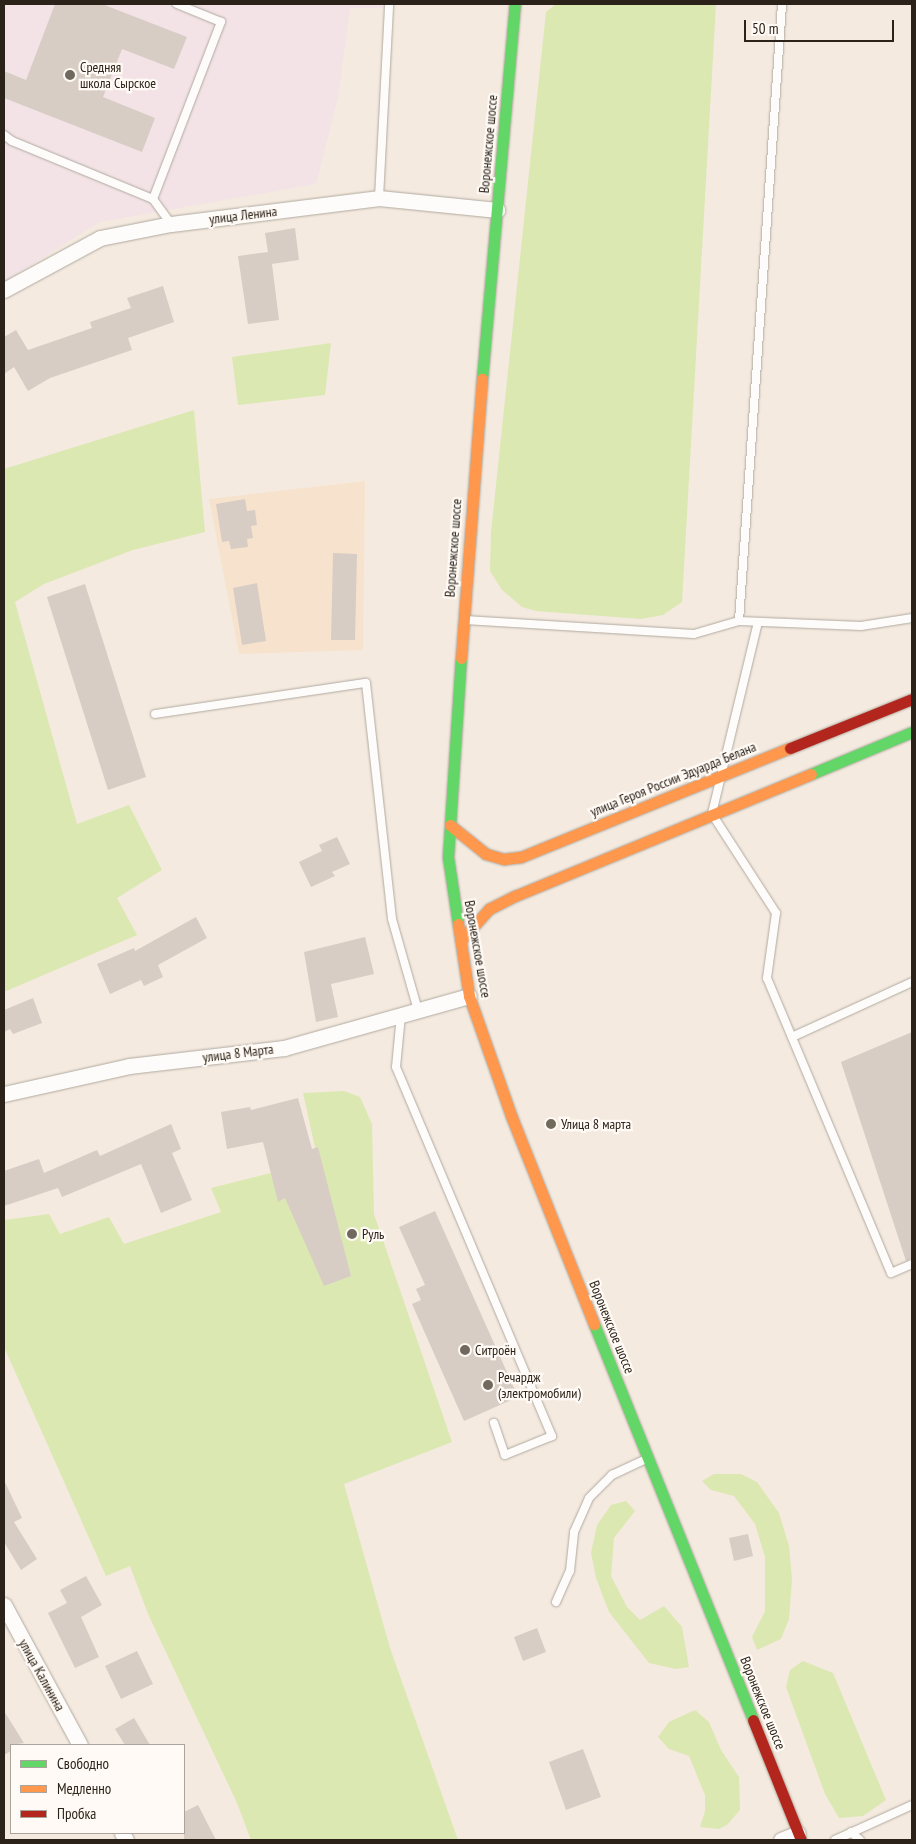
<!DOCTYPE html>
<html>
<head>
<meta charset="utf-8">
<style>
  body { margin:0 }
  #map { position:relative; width:916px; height:1844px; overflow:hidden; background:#f4eadf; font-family:"PT Sans Narrow",sans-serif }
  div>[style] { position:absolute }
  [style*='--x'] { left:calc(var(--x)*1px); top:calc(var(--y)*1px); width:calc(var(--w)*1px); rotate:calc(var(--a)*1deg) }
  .built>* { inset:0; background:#f7e3cd }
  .education>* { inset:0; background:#f3e3e6 }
  .green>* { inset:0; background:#dce8b2 }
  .building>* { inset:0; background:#d7cdc5 }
  .roads { filter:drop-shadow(0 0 1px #b1a9a0) drop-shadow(0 0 1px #b1a9a0) }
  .lane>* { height:8px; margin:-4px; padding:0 4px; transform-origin:4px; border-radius:4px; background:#fdfcfa }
  .street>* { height:15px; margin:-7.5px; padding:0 7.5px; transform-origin:7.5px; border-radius:7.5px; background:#fdfcfa }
  .fast>* { height:11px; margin:-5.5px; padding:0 5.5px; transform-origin:5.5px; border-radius:5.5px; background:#63d668 }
  .slow>* { height:11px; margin:-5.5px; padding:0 5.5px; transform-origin:5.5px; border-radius:5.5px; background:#ff974d }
  .jam>* { height:11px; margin:-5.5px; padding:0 5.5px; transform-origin:5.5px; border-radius:5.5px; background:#b3261e }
  .dots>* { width:14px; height:14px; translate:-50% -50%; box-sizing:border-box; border:2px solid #fffaf5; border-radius:50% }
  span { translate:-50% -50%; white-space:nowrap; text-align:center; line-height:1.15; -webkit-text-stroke:4.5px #fffaf5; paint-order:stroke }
  .poi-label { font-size:14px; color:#2b2319 }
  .left { translate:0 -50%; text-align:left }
  .street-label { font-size:14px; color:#2b2319 }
  .frame { position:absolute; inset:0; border:5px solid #2b2319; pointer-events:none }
  .legend { position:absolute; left:10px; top:1744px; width:175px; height:90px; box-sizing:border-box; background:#fffaf5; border:1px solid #aaa49d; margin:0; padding:6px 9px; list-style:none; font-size:15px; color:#2b2319 }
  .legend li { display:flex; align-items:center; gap:10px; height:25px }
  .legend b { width:25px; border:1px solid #aaa49d }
  .scale { position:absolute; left:744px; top:20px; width:150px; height:22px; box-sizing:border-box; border:2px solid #2b2319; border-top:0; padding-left:6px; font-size:15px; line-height:18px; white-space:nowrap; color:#2b2319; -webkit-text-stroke:4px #fffaf5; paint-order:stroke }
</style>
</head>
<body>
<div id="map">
  <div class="built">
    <div style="clip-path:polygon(365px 481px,363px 650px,239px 654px,209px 499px)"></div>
  </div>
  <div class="education">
    <div style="clip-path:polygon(4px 4px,386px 4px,386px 8px,350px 8px,338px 97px,316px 184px,100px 222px,4px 282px)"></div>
  </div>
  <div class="green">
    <div style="clip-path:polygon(556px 4px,716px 4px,682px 602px,663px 615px,641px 619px,536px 611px,522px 607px,502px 590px,490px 571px,491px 532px,546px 12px)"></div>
    <div style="clip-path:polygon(331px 343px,325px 395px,238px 405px,232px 357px)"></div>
    <div style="clip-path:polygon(194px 410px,205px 532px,133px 550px,44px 584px,15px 602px,77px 824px,129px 805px,162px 870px,117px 898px,137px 935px,4px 992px,4px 469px)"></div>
    <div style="clip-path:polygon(344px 1091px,360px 1097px,372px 1124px,374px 1214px,452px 1442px,344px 1484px,390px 1648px,458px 1840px,251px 1840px,237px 1803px,148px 1614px,130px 1566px,106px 1576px,4px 1347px,4px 1220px,49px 1214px,60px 1234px,109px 1217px,124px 1244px,221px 1212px,211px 1188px,318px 1161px,303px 1093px)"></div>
    <div style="clip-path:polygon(714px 1474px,741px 1474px,757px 1482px,779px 1513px,789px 1546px,792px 1579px,789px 1619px,781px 1639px,757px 1650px,752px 1637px,765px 1611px,765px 1557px,755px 1524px,734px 1496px,711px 1490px,702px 1481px)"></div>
    <div style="clip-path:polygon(626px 1501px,635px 1511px,614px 1538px,611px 1576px,627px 1607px,640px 1620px,664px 1606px,682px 1627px,689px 1667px,676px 1669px,649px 1663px,609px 1612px,596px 1578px,591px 1553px,597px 1525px,611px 1505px)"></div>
    <div style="clip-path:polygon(803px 1661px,833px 1673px,886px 1800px,863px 1816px,839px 1818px,825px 1794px,786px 1687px,790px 1670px)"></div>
    <div style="clip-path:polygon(695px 1710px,709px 1722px,721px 1750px,739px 1777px,740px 1810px,727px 1825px,719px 1829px,700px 1827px,705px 1811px,705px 1795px,689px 1756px,669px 1749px,658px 1737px,669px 1722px)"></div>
  </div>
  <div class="building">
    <div style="clip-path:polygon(55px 4px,102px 4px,187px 37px,174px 69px,122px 49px,103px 97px,155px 118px,142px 152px,4px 98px,4px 71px,26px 80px)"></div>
    <div style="clip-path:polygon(295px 228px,299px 260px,272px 264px,279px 320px,248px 324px,238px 256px,268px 252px,265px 233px)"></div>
    <div style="clip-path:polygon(163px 286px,174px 322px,128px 338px,132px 350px,50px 378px,28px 391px,14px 367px,4px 374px,4px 337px,16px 330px,28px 350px,92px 328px,90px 322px,131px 308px,127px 298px)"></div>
    <div style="clip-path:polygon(245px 499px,247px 511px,255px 510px,257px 525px,251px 526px,253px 538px,247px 539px,248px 547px,231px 549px,229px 541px,222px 542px,216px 504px)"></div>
    <div style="clip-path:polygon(333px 553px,357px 554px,355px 640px,331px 640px)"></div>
    <div style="clip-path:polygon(257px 583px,266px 641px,242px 645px,233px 588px)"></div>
    <div style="clip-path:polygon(85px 584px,146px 777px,108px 790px,47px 597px)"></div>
    <div style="clip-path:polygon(337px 837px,350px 864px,332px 872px,335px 876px,311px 887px,299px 862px,322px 851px,319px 845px)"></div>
    <div style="clip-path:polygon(196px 917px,207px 938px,158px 965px,163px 977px,144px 986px,141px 980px,110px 994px,97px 964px,134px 948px,135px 951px)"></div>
    <div style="clip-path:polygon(365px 937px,374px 974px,331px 984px,338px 1017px,316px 1022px,304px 952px)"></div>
    <div style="clip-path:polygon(33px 998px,42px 1023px,13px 1034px,10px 1029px,4px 1032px,4px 1010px)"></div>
    <div style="clip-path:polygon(912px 1032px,912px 1258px,906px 1261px,841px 1062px)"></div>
    <div style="clip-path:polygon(298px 1098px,312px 1149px,318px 1147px,351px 1276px,324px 1286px,285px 1198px,278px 1202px,263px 1142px,227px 1149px,221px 1112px,250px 1107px,251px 1110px)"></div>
    <div style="clip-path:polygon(171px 1124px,181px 1149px,172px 1153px,192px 1200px,161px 1213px,141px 1164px,62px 1197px,58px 1188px,4px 1206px,4px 1171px,39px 1159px,44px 1173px,97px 1150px,100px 1156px)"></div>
    <div style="clip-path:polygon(435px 1211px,518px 1397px,464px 1421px,412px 1304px,421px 1300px,416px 1289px,425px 1285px,399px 1227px)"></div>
    <div style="clip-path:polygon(4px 1480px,22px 1518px,14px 1522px,37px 1559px,21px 1570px,4px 1542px)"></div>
    <div style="clip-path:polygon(748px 1534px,753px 1556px,734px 1561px,729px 1538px)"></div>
    <div style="clip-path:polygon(86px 1576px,102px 1605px,81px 1617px,99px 1657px,75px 1668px,48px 1613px,67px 1603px,60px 1590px)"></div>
    <div style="clip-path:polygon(537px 1628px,546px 1652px,523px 1661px,514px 1637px)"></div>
    <div style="clip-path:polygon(137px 1651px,153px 1684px,121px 1699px,105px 1666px)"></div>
    <div style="clip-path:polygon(4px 1711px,24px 1743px,11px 1745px,11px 1751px,4px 1755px)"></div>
    <div style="clip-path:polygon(134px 1718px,150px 1745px,125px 1745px,115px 1729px)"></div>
    <div style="clip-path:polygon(583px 1749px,601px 1797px,566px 1810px,549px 1762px)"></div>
    <div style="clip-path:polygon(198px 1805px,216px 1840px,184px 1840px,184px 1812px)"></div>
  </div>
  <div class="roads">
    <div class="lane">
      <div style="--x:4;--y:135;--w:10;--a:37"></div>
      <div style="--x:12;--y:141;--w:152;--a:22.4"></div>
      <div style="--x:153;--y:199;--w:31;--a:54"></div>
      <div style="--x:379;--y:198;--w:194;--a:-87"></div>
      <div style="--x:153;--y:199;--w:190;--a:-69"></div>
      <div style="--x:221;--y:22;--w:48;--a:-157.8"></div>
      <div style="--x:465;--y:620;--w:229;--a:3.5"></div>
      <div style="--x:694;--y:634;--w:47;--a:-16.1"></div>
      <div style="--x:739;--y:621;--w:122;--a:2.3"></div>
      <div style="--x:861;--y:626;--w:52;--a:-8.9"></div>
      <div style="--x:739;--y:621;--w:618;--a:-86.01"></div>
      <div style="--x:758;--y:622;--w:197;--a:103.5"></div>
      <div style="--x:712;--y:814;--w:118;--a:57.1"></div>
      <div style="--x:776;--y:913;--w:66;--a:97.9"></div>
      <div style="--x:767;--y:978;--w:320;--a:67.2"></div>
      <div style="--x:891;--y:1273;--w:23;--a:-23"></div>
      <div style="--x:155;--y:714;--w:213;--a:-8.4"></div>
      <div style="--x:366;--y:683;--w:237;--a:83.7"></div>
      <div style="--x:392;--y:919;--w:95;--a:74.1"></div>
      <div style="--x:401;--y:1015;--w:52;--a:95.5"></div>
      <div style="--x:396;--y:1067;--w:401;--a:67.1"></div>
      <div style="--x:552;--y:1436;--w:51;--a:158"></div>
      <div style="--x:505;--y:1455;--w:34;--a:-109"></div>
      <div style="--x:792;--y:1037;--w:132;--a:-24.6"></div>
      <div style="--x:556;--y:1602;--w:34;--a:-66"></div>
      <div style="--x:570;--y:1571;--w:39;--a:-84"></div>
      <div style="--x:574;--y:1532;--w:37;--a:-66"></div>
      <div style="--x:589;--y:1498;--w:33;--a:-45"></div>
      <div style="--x:612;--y:1475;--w:38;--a:-25"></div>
      <div style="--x:851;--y:1832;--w:12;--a:42"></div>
      <div style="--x:835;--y:1840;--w:85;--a:-24.4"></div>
    </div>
    <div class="street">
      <div style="--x:4;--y:290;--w:109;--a:-28.4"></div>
      <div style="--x:100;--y:238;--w:72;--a:-11.2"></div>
      <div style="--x:171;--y:224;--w:210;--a:-7.1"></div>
      <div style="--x:379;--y:198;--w:119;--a:5.8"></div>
      <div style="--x:4;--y:1094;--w:128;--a:-12.6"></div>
      <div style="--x:129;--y:1066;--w:156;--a:-6.6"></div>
      <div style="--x:284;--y:1048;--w:192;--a:-15.7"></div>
      <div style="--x:4;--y:1605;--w:159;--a:61.5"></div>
      <div style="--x:122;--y:1833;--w:8;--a:60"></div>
      <div style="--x:781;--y:1840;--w:18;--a:-22"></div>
    </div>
    <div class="fast">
      <div style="--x:482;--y:379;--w:376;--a:-85"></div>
      <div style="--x:811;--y:774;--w:109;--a:-22.6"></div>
      <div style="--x:458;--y:924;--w:68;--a:-98.5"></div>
      <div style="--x:448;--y:857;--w:199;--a:-86.3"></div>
      <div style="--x:594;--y:1324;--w:427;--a:68.1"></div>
    </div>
    <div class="slow">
      <div style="--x:461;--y:658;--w:280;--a:-85.7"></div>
      <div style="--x:450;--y:825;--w:46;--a:38.9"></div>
      <div style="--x:486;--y:854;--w:19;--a:16"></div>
      <div style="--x:504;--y:859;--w:17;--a:-7"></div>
      <div style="--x:521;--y:857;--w:290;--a:-22.1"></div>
      <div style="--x:458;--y:924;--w:73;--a:81.3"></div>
      <div style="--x:469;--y:996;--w:129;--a:70.6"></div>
      <div style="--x:512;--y:1118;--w:222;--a:68.3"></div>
      <div style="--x:461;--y:940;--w:42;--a:-47.9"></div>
      <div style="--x:489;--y:909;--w:29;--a:-27"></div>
      <div style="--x:515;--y:896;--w:320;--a:-22.4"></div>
    </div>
    <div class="jam">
      <div style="--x:790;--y:748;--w:131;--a:-21.9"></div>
      <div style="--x:753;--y:1720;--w:129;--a:68.2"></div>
    </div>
  </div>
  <div class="dots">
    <div style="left:70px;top:75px;background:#71695e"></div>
    <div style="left:551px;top:1124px;background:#71695e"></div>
    <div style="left:352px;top:1234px;background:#71695e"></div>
    <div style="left:465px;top:1350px;background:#71695e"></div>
    <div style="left:488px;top:1385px;background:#71695e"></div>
  </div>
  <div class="poi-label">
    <span class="left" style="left:80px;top:75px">Средняя<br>школа Сырское</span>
    <span class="left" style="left:561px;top:1124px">Улица 8 марта</span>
    <span class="left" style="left:362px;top:1234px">Руль</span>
    <span class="left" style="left:475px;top:1350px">Ситроён</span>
    <span class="left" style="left:498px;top:1385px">Речардж<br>(электромобили)</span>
  </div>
  <div class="street-label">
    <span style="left:488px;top:144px;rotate:-85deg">Воронежское шоссе</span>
    <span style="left:243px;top:215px;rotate:-7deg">улица Ленина</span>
    <span style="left:453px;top:548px;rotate:-86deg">Воронежское шоссе</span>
    <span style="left:673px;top:779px;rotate:-22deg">улица Героя России Эдуарда Белана</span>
    <span style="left:478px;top:949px;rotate:80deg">Воронежское шоссе</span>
    <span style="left:238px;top:1053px;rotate:-7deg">улица 8 Марта</span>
    <span style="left:612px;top:1327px;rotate:68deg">Воронежское шоссе</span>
    <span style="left:42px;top:1675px;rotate:61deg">улица Калинина</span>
    <span style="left:763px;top:1703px;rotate:68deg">Воронежское шоссе</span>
  </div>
  <div class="frame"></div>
  <ul class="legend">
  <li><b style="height:6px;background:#63d668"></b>Свободно</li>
  <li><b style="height:6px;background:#ff974d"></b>Медленно</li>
  <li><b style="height:6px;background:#b3261e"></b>Пробка</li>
  </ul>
  <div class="scale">50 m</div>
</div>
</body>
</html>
